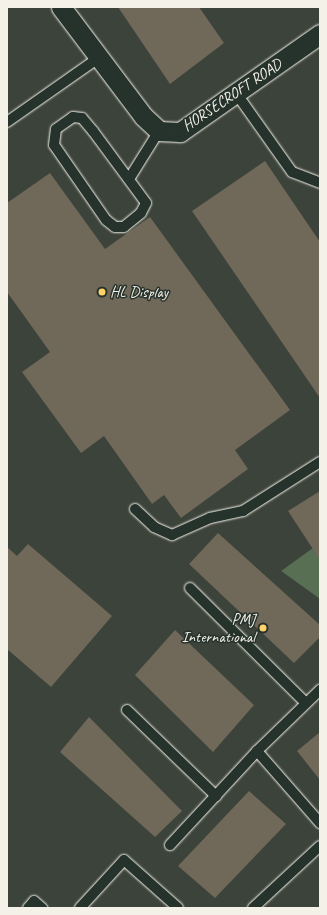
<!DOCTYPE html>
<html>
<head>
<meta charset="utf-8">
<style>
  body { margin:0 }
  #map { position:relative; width:327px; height:915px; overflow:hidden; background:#26332d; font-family:Caveat,sans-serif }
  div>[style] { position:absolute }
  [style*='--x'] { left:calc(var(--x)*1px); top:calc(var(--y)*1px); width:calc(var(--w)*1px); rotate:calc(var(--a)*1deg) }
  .built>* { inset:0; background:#3c433a }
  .green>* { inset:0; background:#586f54 }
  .building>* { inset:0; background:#706858 }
  .roads { filter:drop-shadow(0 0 1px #f4f1e8) drop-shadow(0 0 1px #f4f1e8) }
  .lane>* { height:10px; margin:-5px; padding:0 5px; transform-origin:5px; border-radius:5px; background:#26332d }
  .street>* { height:19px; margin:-9.5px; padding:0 9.5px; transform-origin:9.5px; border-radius:9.5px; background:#26332d }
  .dots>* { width:11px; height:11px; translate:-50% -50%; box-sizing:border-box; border:2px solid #26332d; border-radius:50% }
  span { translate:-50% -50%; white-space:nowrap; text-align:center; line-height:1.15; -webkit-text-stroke:3px #26332d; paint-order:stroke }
  .street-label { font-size:16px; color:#f4f1e8 }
  .poi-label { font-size:16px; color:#f4f1e8 }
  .left { translate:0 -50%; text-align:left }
  .right { translate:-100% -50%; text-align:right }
  .frame { position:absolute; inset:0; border:8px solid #f4f1e8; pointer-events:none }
</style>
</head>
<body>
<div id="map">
  <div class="built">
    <div style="clip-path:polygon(7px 7px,320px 7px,320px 546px,281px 571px,320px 599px,320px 908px,7px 908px)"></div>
  </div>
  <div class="green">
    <div style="clip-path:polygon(320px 543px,320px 599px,281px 571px)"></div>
  </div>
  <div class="building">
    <div style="clip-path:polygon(118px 7px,199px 7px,224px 43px,170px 84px)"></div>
    <div style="clip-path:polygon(265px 161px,320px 242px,320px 398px,192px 211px)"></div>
    <div style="clip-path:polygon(50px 173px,105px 249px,150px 217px,290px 410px,235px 450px,248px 469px,181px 518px,164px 495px,152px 504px,104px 436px,81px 453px,22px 372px,50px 352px,7px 292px,7px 203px)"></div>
    <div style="clip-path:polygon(320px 491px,320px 560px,288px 511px)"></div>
    <div style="clip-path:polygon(218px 533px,320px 625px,320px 637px,294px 663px,189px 564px)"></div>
    <div style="clip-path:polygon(28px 544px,112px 616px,51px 687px,7px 649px,7px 547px,17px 556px)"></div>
    <div style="clip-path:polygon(175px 630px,254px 705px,213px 752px,135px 675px)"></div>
    <div style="clip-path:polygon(89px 717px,182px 811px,155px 837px,60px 752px)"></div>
    <div style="clip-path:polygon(320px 732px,320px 780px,297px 751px)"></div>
    <div style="clip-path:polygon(249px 791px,286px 824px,215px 898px,178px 866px)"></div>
  </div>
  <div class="roads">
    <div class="lane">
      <div style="--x:236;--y:93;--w:97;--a:54.7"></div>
      <div style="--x:292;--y:172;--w:30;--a:21"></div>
      <div style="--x:73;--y:117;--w:9;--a:6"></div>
      <div style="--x:82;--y:118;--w:17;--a:50"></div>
      <div style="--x:93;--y:131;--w:89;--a:53.6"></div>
      <div style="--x:146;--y:203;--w:11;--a:117"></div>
      <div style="--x:141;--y:213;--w:22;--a:141"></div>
      <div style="--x:124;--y:227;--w:9;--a:180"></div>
      <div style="--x:115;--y:227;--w:11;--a:-142"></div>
      <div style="--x:106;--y:220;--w:91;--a:-124.7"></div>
      <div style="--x:54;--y:145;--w:16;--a:-83"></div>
      <div style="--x:56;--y:129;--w:21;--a:-35"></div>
      <div style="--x:7;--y:122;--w:110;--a:-35"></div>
      <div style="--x:129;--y:179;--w:57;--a:-58"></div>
      <div style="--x:135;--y:509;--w:26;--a:43"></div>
      <div style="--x:154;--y:527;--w:20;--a:24"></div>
      <div style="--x:172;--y:535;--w:42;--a:-24.1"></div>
      <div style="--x:210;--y:518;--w:34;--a:-12"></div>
      <div style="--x:243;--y:511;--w:91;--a:-32.5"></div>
      <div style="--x:190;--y:588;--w:163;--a:44.8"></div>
      <div style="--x:127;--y:710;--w:124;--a:44"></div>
      <div style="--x:257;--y:751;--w:88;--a:-44.1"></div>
      <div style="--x:170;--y:845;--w:128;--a:-47.2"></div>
      <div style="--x:257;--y:751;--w:96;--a:48.8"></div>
      <div style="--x:28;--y:908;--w:9;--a:-49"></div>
      <div style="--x:34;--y:901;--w:11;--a:41"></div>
      <div style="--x:80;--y:908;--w:65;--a:-47.5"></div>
      <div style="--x:124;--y:860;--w:72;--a:41.6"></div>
      <div style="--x:253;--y:908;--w:91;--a:-42.8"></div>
    </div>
    <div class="street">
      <div style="--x:61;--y:7;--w:136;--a:53"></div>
      <div style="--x:143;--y:116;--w:22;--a:43"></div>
      <div style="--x:159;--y:131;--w:21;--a:3"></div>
      <div style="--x:180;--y:132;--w:171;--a:-35"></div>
    </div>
  </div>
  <div class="dots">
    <div style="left:102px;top:292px;background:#ffd166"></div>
    <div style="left:263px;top:628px;background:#ffd166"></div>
  </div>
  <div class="street-label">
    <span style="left:232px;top:95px;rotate:-34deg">HORSECROFT ROAD</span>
  </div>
  <div class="poi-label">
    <span class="left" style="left:110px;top:292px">HL Display</span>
    <span class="right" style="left:255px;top:628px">PMJ<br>International</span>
  </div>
  <div class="frame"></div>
</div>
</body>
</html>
